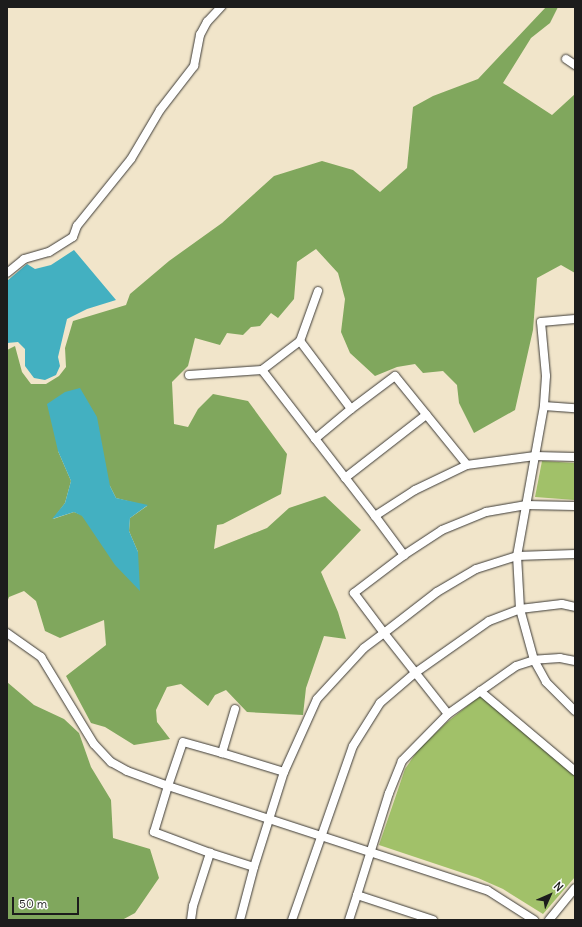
<!DOCTYPE html>
<html>
<head>
<meta charset="utf-8">
<style>
  body { margin:0 }
  #map { position:relative; width:582px; height:927px; overflow:hidden; background:#f1e5ca; font-family:Delius,sans-serif }
  div>[style] { position:absolute }
  [style*='--x'] { left:calc(var(--x)*1px); top:calc(var(--y)*1px); width:calc(var(--w)*1px); rotate:calc(var(--a)*1deg) }
  .green>* { inset:0; background:#a1c169 }
  .forest>* { inset:0; background:#80a75d }
  .water>* { inset:0; background:#43b0c1 }
  .roads { filter:drop-shadow(0 0 1px #3c3a36) drop-shadow(0 0 1px #3c3a36) }
  .minor>* { height:8px; margin:-4px; padding:0 4px; transform-origin:4px; border-radius:4px; background:#fff }
  span { translate:-50% -50%; white-space:nowrap; text-align:center; line-height:1.15; -webkit-text-stroke:3px #fff; paint-order:stroke }
  .frame { position:absolute; inset:0; border:8px solid #1c1c1c; pointer-events:none }
  .north { position:absolute; left:530px; top:875px; width:40px; height:40px; -webkit-text-stroke:3px #fff; paint-order:stroke; rotate:45deg; font-size:11px; font-weight:700; line-height:16px; text-align:center; color:#1c1c1c }
  .north::after { content:''; display:block; margin:auto; width:14px; height:18px; background:#1c1c1c; clip-path:polygon(50% 0,100% 100%,50% 72%,0 100%) }
  .scale { position:absolute; left:12px; top:897px; width:67px; height:18px; box-sizing:border-box; border:2px solid #1c1c1c; border-top:0; padding-left:5px; font-size:12px; line-height:14px; white-space:nowrap; color:#1c1c1c; -webkit-text-stroke:3px #fff; paint-order:stroke }
</style>
</head>
<body>
<div id="map">
  <div class="green">
    <div style="clip-path:polygon(542px 461px,575px 463px,575px 500px,535px 497px)"></div>
    <div style="clip-path:polygon(481px 695px,575px 776px,575px 877px,543px 914px,503px 889px,478px 878px,379px 845px,405px 769px,418px 750px,446px 723px)"></div>
  </div>
  <div class="forest">
    <div style="clip-path:polygon(evenodd,546px 7px,558px 7px,550px 23px,531px 38px,503px 83px,552px 115px,575px 94px,575px 273px,561px 265px,537px 278px,533px 330px,515px 410px,474px 433px,459px 403px,457px 385px,443px 371px,423px 373px,415px 364px,397px 367px,375px 376px,350px 353px,341px 332px,345px 299px,338px 273px,316px 249px,297px 262px,294px 299px,278px 318px,271px 313px,260px 326px,251px 327px,243px 335px,227px 333px,220px 345px,195px 338px,188px 366px,172px 382px,174px 424px,188px 427px,198px 409px,213px 394px,248px 401px,287px 454px,281px 494px,223px 524px,217px 525px,214px 549px,267px 528px,289px 508px,325px 496px,361px 530px,321px 572px,338px 612px,346px 639px,324px 636px,306px 688px,303px 715px,247px 712px,226px 690px,215px 695px,208px 706px,181px 684px,167px 687px,156px 710px,157px 722px,170px 739px,134px 745px,105px 727px,91px 723px,66px 676px,106px 645px,104px 620px,60px 638px,45px 631px,36px 601px,24px 591px,9px 597px,7px 602px,7px 350px,15px 346px,22px 372px,31px 384px,46px 384px,59px 376px,66px 367px,65px 348px,73px 321px,126px 305px,130px 294px,169px 261px,222px 223px,274px 176px,322px 161px,353px 170px,380px 192px,407px 168px,413px 107px,433px 96px,478px 79px,546px 7px,58px 451px,110px 486px,116px 498px,147px 506px,130px 518px,129px 531px,138px 552px,94px 531px,82px 515px,74px 512px,53px 519px,65px 503px,71px 481px,58px 451px)"></div>
    <div style="clip-path:polygon(7px 682px,34px 705px,64px 719px,79px 733px,91px 767px,111px 800px,113px 838px,150px 849px,159px 878px,135px 913px,122px 920px,7px 920px)"></div>
  </div>
  <div class="water">
    <div style="clip-path:polygon(74px 250px,116px 300px,87px 309px,67px 319px,58px 357px,60px 366px,56px 375px,45px 380px,34px 378px,25px 366px,25px 349px,18px 342px,7px 343px,7px 281px,27px 264px,35px 269px,51px 265px)"></div>
    <div style="clip-path:polygon(80px 388px,97px 417px,110px 486px,116px 498px,148px 505px,130px 518px,129px 531px,138px 552px,140px 591px,115px 565px,82px 516px,74px 512px,52px 519px,65px 503px,71px 481px,58px 451px,47px 404px,65px 392px)"></div>
  </div>
  <div class="roads">
    <div class="minor">
      <div style="--x:566;--y:59;--w:11;--a:34"></div>
      <div style="--x:7;--y:273;--w:22;--a:-39"></div>
      <div style="--x:24;--y:259;--w:26;--a:-16"></div>
      <div style="--x:49;--y:252;--w:28;--a:-32"></div>
      <div style="--x:73;--y:237;--w:12;--a:-70"></div>
      <div style="--x:77;--y:226;--w:86;--a:-51.1"></div>
      <div style="--x:131;--y:159;--w:57;--a:-59.4"></div>
      <div style="--x:160;--y:110;--w:56;--a:-52.3"></div>
      <div style="--x:194;--y:66;--w:32;--a:-79"></div>
      <div style="--x:200;--y:35;--w:15;--a:-62"></div>
      <div style="--x:207;--y:22;--w:21;--a:-47"></div>
      <div style="--x:318;--y:291;--w:53;--a:109.8"></div>
      <div style="--x:300;--y:341;--w:85;--a:53.1"></div>
      <div style="--x:351;--y:409;--w:55;--a:-36.9"></div>
      <div style="--x:395;--y:376;--w:114;--a:51"></div>
      <div style="--x:575;--y:319;--w:34;--a:175"></div>
      <div style="--x:541;--y:322;--w:54;--a:84.7"></div>
      <div style="--x:546;--y:376;--w:30;--a:94"></div>
      <div style="--x:544;--y:406;--w:31;--a:4"></div>
      <div style="--x:262;--y:370;--w:185;--a:52.3"></div>
      <div style="--x:189;--y:375;--w:73;--a:-3.9"></div>
      <div style="--x:262;--y:370;--w:48;--a:-37.3"></div>
      <div style="--x:315;--y:439;--w:47;--a:-39.8"></div>
      <div style="--x:575;--y:457;--w:40;--a:-178.6"></div>
      <div style="--x:535;--y:456;--w:69;--a:172.5"></div>
      <div style="--x:467;--y:465;--w:58;--a:154.3"></div>
      <div style="--x:415;--y:490;--w:48;--a:147"></div>
      <div style="--x:375;--y:516;--w:49;--a:53.4"></div>
      <div style="--x:404;--y:555;--w:45;--a:-33.3"></div>
      <div style="--x:442;--y:530;--w:48;--a:-22.2"></div>
      <div style="--x:486;--y:512;--w:41;--a:-9.9"></div>
      <div style="--x:526;--y:505;--w:49;--a:1.2"></div>
      <div style="--x:345;--y:478;--w:103;--a:-37.9"></div>
      <div style="--x:404;--y:555;--w:63;--a:142.8"></div>
      <div style="--x:354;--y:593;--w:50;--a:53.1"></div>
      <div style="--x:384;--y:633;--w:67;--a:-37.7"></div>
      <div style="--x:437;--y:592;--w:45;--a:-30.5"></div>
      <div style="--x:476;--y:569;--w:43;--a:-17.6"></div>
      <div style="--x:517;--y:556;--w:58;--a:-2"></div>
      <div style="--x:7;--y:633;--w:42;--a:35.2"></div>
      <div style="--x:41;--y:657;--w:102;--a:58.7"></div>
      <div style="--x:94;--y:744;--w:25;--a:47"></div>
      <div style="--x:111;--y:762;--w:18;--a:29"></div>
      <div style="--x:127;--y:771;--w:44;--a:20.1"></div>
      <div style="--x:168;--y:786;--w:46;--a:-71.2"></div>
      <div style="--x:183;--y:742;--w:41;--a:15.8"></div>
      <div style="--x:575;--y:661;--w:15;--a:-169"></div>
      <div style="--x:560;--y:658;--w:26;--a:176"></div>
      <div style="--x:534;--y:660;--w:25;--a:61"></div>
      <div style="--x:546;--y:682;--w:41;--a:45"></div>
      <div style="--x:480;--y:691;--w:124;--a:40.1"></div>
      <div style="--x:235;--y:709;--w:46;--a:106.5"></div>
      <div style="--x:222;--y:753;--w:65;--a:17"></div>
      <div style="--x:284;--y:772;--w:80;--a:-65.7"></div>
      <div style="--x:317;--y:699;--w:69;--a:-47.3"></div>
      <div style="--x:364;--y:648;--w:25;--a:-37"></div>
      <div style="--x:384;--y:633;--w:103;--a:51.7"></div>
      <div style="--x:448;--y:714;--w:66;--a:134.4"></div>
      <div style="--x:402;--y:761;--w:35;--a:112"></div>
      <div style="--x:389;--y:793;--w:107;--a:107.4"></div>
      <div style="--x:357;--y:895;--w:80;--a:18.2"></div>
      <div style="--x:448;--y:714;--w:83;--a:-35.2"></div>
      <div style="--x:516;--y:666;--w:19;--a:-18"></div>
      <div style="--x:534;--y:660;--w:53;--a:-105.4"></div>
      <div style="--x:520;--y:609;--w:53;--a:-93.2"></div>
      <div style="--x:517;--y:556;--w:152;--a:-79.8"></div>
      <div style="--x:210;--y:853;--w:46;--a:17.7"></div>
      <div style="--x:254;--y:867;--w:55;--a:104.8"></div>
      <div style="--x:254;--y:867;--w:100;--a:-72.5"></div>
      <div style="--x:191;--y:920;--w:14;--a:-82"></div>
      <div style="--x:193;--y:906;--w:56;--a:-72.2"></div>
      <div style="--x:210;--y:853;--w:60;--a:-159.4"></div>
      <div style="--x:154;--y:832;--w:48;--a:-73.1"></div>
      <div style="--x:168;--y:786;--w:336;--a:18.1"></div>
      <div style="--x:487;--y:890;--w:56;--a:32.6"></div>
      <div style="--x:292;--y:920;--w:184;--a:-70.7"></div>
      <div style="--x:353;--y:746;--w:51;--a:-57.9"></div>
      <div style="--x:380;--y:703;--w:46;--a:-40.6"></div>
      <div style="--x:415;--y:673;--w:90;--a:-35.1"></div>
      <div style="--x:489;--y:621;--w:33;--a:-21"></div>
      <div style="--x:520;--y:609;--w:42;--a:-6.8"></div>
      <div style="--x:562;--y:604;--w:13;--a:13"></div>
      <div style="--x:349;--y:920;--w:26;--a:-72"></div>
      <div style="--x:549;--y:920;--w:41;--a:-50.9"></div>
    </div>
  </div>
  <div class="frame"></div>
  <div class="north">N</div>
  <div class="scale">50 m</div>
</div>
</body>
</html>
